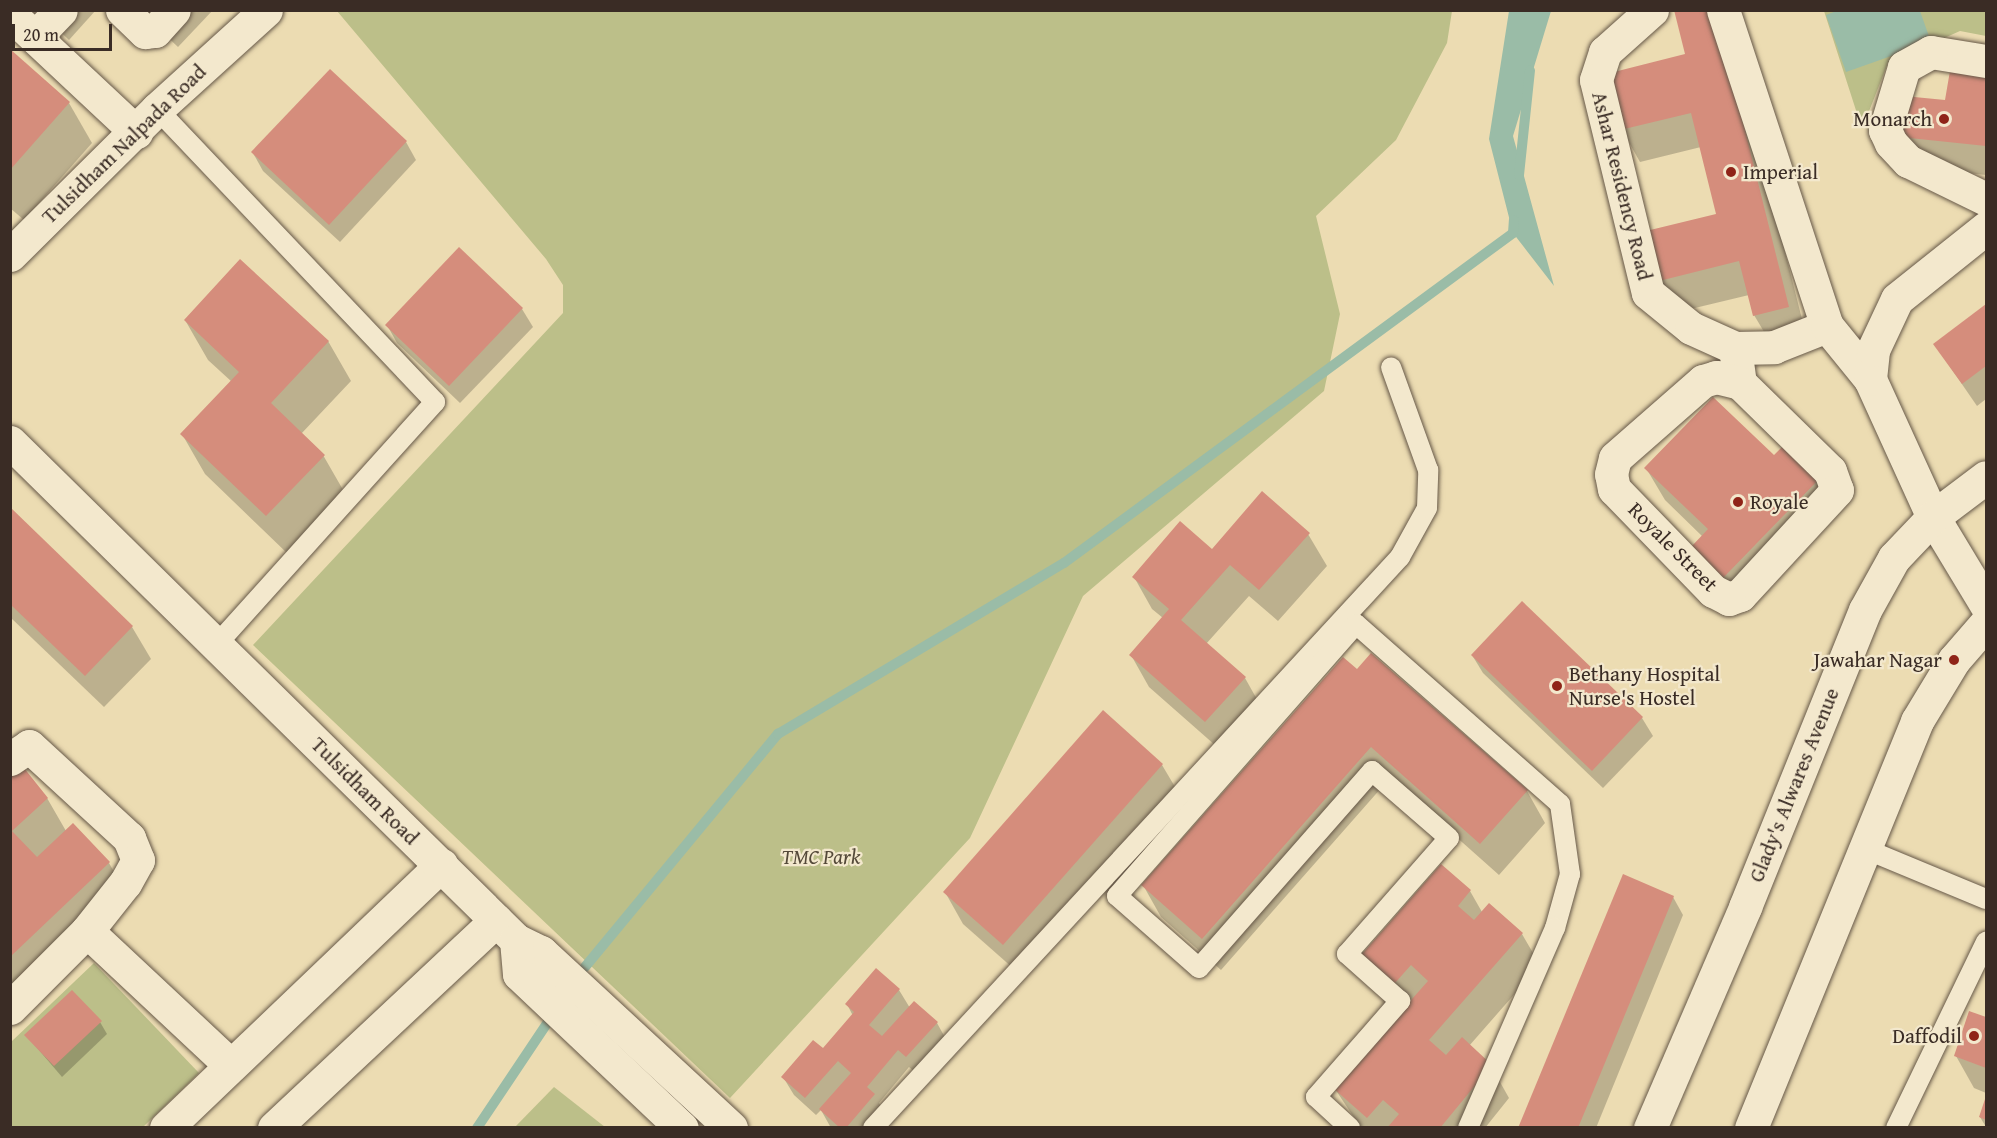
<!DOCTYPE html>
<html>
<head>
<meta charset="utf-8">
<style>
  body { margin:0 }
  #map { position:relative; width:1997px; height:1138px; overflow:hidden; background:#ecdcb2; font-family:"Gentium Book Plus",serif }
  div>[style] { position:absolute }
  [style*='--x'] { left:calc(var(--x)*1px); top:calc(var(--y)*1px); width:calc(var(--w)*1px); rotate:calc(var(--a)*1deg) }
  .green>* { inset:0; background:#bcbf89 }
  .water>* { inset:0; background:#9abca7 }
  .shadow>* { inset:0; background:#0003 }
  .stream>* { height:10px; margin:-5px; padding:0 5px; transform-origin:5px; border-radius:5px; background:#9abca7 }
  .building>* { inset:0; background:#d58d7c }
  .roads { filter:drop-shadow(0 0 2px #665848) drop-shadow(0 0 2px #665848) }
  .lane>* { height:20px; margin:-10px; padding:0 10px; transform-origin:10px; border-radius:10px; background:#f3e8cd }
  .street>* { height:33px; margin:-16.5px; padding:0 16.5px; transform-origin:16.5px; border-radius:16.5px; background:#f3e8cd }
  .secondary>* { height:33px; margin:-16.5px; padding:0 16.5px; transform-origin:16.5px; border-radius:16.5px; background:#f3e8cd }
  .dots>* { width:16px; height:16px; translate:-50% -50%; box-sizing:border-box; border:3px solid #f3e8cd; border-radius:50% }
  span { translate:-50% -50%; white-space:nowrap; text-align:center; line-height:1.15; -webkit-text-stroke:4.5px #f3e8cd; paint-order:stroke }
  .poi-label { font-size:21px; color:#3a2c25 }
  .right { translate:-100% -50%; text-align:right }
  .left { translate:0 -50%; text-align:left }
  .street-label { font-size:21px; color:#3a2c25 }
  .park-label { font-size:21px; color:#544939; font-style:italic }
  .frame { position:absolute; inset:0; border:12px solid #3a2c25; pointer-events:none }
  .scale { position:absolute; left:12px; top:24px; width:100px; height:27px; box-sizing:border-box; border:3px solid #3a2c25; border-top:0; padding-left:8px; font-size:18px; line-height:21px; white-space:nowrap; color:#3a2c25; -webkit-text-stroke:4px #f3e8cd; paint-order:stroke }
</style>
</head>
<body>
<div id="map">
  <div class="green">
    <div style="clip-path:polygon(337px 11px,1452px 11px,1447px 43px,1396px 140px,1316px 216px,1340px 314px,1324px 391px,1083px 596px,970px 838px,730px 1098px,253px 645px,563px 313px,563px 285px,546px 259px)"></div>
    <div style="clip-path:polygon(1824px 11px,1986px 11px,1986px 36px,1960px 31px,1888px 63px,1862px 129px)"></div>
    <div style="clip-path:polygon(94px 963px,199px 1073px,143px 1127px,11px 1128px,11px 1042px)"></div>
    <div style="clip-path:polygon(554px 1087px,605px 1127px,515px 1127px)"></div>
  </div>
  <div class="water">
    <div style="clip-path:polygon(1839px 10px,1920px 11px,1931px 42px,1846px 72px,1826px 15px)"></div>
    <div style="clip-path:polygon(1509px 11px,1551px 11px,1513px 136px,1554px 286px,1513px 233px,1489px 139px)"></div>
  </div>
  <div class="shadow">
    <div style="clip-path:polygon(37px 10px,96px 10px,69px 40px)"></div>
    <div style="clip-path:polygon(139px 10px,213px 10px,178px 47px)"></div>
    <div style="clip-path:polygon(1730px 33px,1807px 339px,1773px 347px,1754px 315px,1749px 295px,1674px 313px,1656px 281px,1718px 215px,1701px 147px,1640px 162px,1622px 130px,1687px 56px)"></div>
    <div style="clip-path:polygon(10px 52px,69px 103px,92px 143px,24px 220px,10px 208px)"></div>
    <div style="clip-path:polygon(1986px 67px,1986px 175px,1920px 168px,1902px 136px)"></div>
    <div style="clip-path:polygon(330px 71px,406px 142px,416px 160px,340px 242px,263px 171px,253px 153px)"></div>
    <div style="clip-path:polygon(459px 249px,522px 309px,533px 327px,460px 403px,397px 343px,387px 325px)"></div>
    <div style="clip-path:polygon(1986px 306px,1986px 399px,1977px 406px,1935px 345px)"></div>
    <div style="clip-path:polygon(185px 320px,328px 341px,351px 381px,301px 434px,323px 455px,346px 495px,289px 555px,205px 474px,182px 434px,232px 382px,208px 360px)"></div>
    <div style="clip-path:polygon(1788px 443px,1840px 508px,1742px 609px,1711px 579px,1703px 537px,1665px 500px,1646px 468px,1774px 457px)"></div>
    <div style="clip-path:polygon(10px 509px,132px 627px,151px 659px,104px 707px,10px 617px)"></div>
    <div style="clip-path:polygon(1308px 534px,1327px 566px,1278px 621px,1249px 596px,1206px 644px,1245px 678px,1263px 710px,1224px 753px,1149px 687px,1131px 655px,1163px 618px,1152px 609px,1134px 577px,1212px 551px)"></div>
    <div style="clip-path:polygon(1472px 655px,1642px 718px,1653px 736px,1603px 788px,1483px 673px)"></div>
    <div style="clip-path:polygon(1357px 672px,1527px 791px,1545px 823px,1499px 875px,1390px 778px,1221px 970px,1161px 917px,1143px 885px)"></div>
    <div style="clip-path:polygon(1103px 713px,1162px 765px,1181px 797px,1022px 976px,963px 924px,945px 892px)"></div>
    <div style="clip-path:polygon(10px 766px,47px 798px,66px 831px,72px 825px,109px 863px,127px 895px,10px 1006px)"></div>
    <div style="clip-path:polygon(1441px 866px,1470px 891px,1482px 912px,1522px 934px,1540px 965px,1469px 1046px,1491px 1066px,1509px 1098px,1485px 1128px,1361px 1128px,1335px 1089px,1406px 1008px,1382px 986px,1364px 954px)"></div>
    <div style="clip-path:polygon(1673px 897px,1683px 915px,1596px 1128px,1520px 1128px)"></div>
    <div style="clip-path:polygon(876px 970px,899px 990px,910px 1008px,937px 1023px,947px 1041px,917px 1074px,909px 1067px,879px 1103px,885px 1113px,872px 1128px,831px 1128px,821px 1110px,816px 1115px,794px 1095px,783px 1077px,823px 1050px,853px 1016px,847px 1004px)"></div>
    <div style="clip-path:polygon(1970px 1013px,1986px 1018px,1986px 1093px,1974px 1088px,1956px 1056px)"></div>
    <div style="clip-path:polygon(100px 1022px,107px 1034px,62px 1077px,26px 1035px)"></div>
    <div style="clip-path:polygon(1986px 1099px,1986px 1127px,1980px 1117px)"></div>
  </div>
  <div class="stream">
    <div style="--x:1519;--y:175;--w:105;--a:-84"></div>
    <div style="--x:585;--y:967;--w:303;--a:-50.4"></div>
    <div style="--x:778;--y:734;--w:333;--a:-30.9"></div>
    <div style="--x:1064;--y:563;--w:557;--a:-36.31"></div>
    <div style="--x:1513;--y:233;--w:13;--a:-86"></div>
    <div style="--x:477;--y:1128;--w:138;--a:-56.2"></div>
  </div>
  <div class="building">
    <div style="clip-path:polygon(1674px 10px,1715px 10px,1789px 307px,1753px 316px,1739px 261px,1655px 282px,1642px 232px,1716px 214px,1691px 113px,1620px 130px,1606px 74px,1685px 54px)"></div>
    <div style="clip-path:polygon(10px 49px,70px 102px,10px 170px)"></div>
    <div style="clip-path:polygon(1952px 59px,1986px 65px,1986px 146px,1900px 137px,1904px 96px,1945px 100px)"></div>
    <div style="clip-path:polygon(330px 69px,407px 141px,329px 225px,251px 152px)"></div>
    <div style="clip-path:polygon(459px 247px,523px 308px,449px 386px,385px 325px)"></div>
    <div style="clip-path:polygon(240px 259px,329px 341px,271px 403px,325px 455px,266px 516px,180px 434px,239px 372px,184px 320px)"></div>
    <div style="clip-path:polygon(1986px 304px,1986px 366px,1962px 384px,1933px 344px)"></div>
    <div style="clip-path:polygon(1713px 397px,1774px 455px,1788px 441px,1823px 475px,1723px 578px,1691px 547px,1708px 529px,1644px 468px)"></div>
    <div style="clip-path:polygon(1262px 491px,1310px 533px,1259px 590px,1230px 565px,1181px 620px,1246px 677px,1205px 722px,1129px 655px,1169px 609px,1132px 577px,1180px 521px,1212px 549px)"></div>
    <div style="clip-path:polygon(10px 507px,133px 626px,85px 676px,10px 604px)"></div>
    <div style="clip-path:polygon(1522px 601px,1643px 717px,1592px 771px,1471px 655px)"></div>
    <div style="clip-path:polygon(1371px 653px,1528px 790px,1480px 844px,1371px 747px,1202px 939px,1141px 885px,1343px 657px,1357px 669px)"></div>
    <div style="clip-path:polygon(1103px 710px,1163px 764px,1003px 945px,943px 892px)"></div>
    <div style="clip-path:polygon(16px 758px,48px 798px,12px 831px,37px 857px,73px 823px,110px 862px,10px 957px,10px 764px)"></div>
    <div style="clip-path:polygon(1441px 864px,1471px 890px,1458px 906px,1474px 920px,1489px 903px,1523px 933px,1429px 1040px,1446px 1055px,1462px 1037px,1492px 1065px,1440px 1128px,1387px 1128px,1399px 1114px,1383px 1100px,1367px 1118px,1333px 1088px,1428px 981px,1411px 965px,1395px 983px,1362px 954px)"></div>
    <div style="clip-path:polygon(1623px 874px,1674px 896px,1578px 1128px,1518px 1128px)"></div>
    <div style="clip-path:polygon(876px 968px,900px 989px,869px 1025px,882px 1036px,914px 1001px,938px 1022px,906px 1057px,898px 1050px,867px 1087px,875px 1094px,846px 1128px,840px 1128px,819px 1109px,851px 1073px,838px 1061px,805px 1098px,781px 1077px,813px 1040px,823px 1048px,854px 1012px,845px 1004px)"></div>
    <div style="clip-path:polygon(72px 990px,102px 1021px,54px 1066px,24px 1035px)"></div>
    <div style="clip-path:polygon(1969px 1011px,1986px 1017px,1986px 1068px,1954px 1056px)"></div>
    <div style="clip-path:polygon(1986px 1096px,1986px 1120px,1979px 1117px)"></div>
  </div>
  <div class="roads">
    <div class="lane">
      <div style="--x:157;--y:109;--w:404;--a:46.5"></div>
      <div style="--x:435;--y:402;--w:327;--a:132"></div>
      <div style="--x:1863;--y:848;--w:133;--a:22.5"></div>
      <div style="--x:873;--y:1128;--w:777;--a:-47.29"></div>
      <div style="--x:1400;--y:557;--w:56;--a:-61.1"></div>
      <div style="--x:1427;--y:508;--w:38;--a:-88"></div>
      <div style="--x:1428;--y:470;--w:109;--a:-109.8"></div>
      <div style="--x:1350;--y:1128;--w:46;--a:-137.6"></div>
      <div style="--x:1316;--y:1097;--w:128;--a:-48.8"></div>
      <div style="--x:1400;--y:1001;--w:71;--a:-138.4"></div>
      <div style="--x:1347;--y:954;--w:154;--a:-48.7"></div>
      <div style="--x:1449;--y:838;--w:102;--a:-139"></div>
      <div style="--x:1372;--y:771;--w:262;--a:131.3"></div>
      <div style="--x:1199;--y:968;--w:109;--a:-138.7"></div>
      <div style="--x:1117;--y:896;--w:362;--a:-48.7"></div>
      <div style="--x:1356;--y:624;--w:272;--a:41.4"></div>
      <div style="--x:1560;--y:804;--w:71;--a:81.9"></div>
      <div style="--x:1570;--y:874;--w:56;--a:105.5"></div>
      <div style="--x:1555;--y:928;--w:218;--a:113.5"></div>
      <div style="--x:1896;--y:1128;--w:207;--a:-64.2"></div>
    </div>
    <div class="street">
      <div style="--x:122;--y:10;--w:32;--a:44"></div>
      <div style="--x:145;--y:32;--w:10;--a:-6"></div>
      <div style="--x:155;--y:31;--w:28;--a:-48"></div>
      <div style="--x:1652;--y:10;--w:63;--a:138.2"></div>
      <div style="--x:1605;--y:52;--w:29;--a:108"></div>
      <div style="--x:1596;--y:80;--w:219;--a:76.3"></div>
      <div style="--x:1648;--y:293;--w:55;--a:39.1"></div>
      <div style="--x:1691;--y:328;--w:48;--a:24.4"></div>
      <div style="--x:1735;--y:348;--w:39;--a:-1"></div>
      <div style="--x:1774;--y:347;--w:57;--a:-21.6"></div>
      <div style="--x:1723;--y:10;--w:333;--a:71.8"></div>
      <div style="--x:1827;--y:326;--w:68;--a:50.9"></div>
      <div style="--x:1870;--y:379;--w:152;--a:65.5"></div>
      <div style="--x:1933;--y:517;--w:103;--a:58.9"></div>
      <div style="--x:10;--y:14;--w:173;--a:43.1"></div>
      <div style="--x:35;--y:37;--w:37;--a:-46"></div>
      <div style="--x:1986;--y:61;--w:56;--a:-170.7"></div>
      <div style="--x:1931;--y:52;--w:31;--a:151"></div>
      <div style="--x:1904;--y:67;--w:66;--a:106.8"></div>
      <div style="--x:1885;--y:130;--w:14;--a:65"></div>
      <div style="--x:1891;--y:143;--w:25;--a:47"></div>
      <div style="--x:1908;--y:161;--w:87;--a:26"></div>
      <div style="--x:10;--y:255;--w:207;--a:-44.8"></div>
      <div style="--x:157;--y:109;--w:147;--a:-42.2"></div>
      <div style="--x:1735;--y:348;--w:35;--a:82"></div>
      <div style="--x:1740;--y:383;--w:126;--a:44.4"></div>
      <div style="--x:1830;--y:471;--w:20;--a:70"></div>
      <div style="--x:1837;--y:490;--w:143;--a:132.7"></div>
      <div style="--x:1740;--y:595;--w:12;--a:160"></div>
      <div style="--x:1729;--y:599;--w:18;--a:-153"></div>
      <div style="--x:1713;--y:591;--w:142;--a:-134.1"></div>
      <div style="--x:1614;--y:489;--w:15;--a:-101"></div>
      <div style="--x:1611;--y:474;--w:16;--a:-76"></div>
      <div style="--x:1615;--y:458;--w:117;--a:-41.2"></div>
      <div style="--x:1703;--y:381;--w:14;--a:-17"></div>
      <div style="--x:1716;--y:377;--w:25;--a:14"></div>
      <div style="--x:1870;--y:379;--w:29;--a:-84"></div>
      <div style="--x:1873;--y:350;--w:56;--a:-64.8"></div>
      <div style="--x:1897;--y:299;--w:114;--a:-38.6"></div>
      <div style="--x:10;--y:759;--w:23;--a:-34"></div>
      <div style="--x:29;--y:746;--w:136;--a:42.6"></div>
      <div style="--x:129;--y:838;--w:24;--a:68"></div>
      <div style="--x:138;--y:860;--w:26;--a:119"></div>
      <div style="--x:125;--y:883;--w:61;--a:128.4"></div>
      <div style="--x:10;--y:1008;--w:109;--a:-45"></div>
      <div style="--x:87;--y:931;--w:196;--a:43.1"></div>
      <div style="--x:166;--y:1128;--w:381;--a:-43.7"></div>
      <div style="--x:274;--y:1128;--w:304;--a:-43.1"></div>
    </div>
    <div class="secondary">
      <div style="--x:10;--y:442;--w:710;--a:44.54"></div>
      <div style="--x:516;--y:940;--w:28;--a:26"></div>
      <div style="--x:541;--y:952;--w:259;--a:42.8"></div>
      <div style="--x:516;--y:940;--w:34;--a:85"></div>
      <div style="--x:519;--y:974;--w:224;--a:43.4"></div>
      <div style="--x:1650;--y:1128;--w:241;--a:-66.7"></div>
      <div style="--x:1745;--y:907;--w:320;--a:-68"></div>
      <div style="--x:1865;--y:610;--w:60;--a:-60.9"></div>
      <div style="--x:1894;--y:558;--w:57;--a:-46.4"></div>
      <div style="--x:1933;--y:517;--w:66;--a:-37"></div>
      <div style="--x:1751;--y:1128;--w:440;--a:-67.8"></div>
      <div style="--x:1917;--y:721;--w:71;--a:-58.8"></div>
      <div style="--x:1954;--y:660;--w:49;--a:-49.1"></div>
    </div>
  </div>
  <div class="dots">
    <div style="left:1944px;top:119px;background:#8f2418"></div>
    <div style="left:1731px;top:172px;background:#8f2418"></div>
    <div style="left:1738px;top:502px;background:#8f2418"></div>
    <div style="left:1954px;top:660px;background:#8f2418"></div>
    <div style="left:1557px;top:686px;background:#8f2418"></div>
    <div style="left:1974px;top:1036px;background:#8f2418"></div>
  </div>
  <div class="poi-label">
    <span class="right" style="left:1932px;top:119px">Monarch</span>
    <span class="left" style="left:1743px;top:172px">Imperial</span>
    <span class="left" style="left:1750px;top:502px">Royale</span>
    <span class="right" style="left:1942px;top:660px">Jawahar Nagar</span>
    <span class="left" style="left:1569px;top:686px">Bethany Hospital<br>Nurse's Hostel</span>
    <span class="right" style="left:1962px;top:1036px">Daffodil</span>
  </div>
  <div class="street-label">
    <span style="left:124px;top:144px;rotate:-44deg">Tulsidham Nalpada Road</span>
    <span style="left:1622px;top:186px;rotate:76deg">Ashar Residency Road</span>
    <span style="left:1673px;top:547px;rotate:45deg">Royale Street</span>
    <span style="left:1794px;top:785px;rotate:-68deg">Glady's Alwares Avenue</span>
    <span style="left:365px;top:791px;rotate:45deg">Tulsidham Road</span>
  </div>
  <div class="park-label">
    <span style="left:821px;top:857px">TMC Park</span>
  </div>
  <div class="frame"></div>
  <div class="scale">20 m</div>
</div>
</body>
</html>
